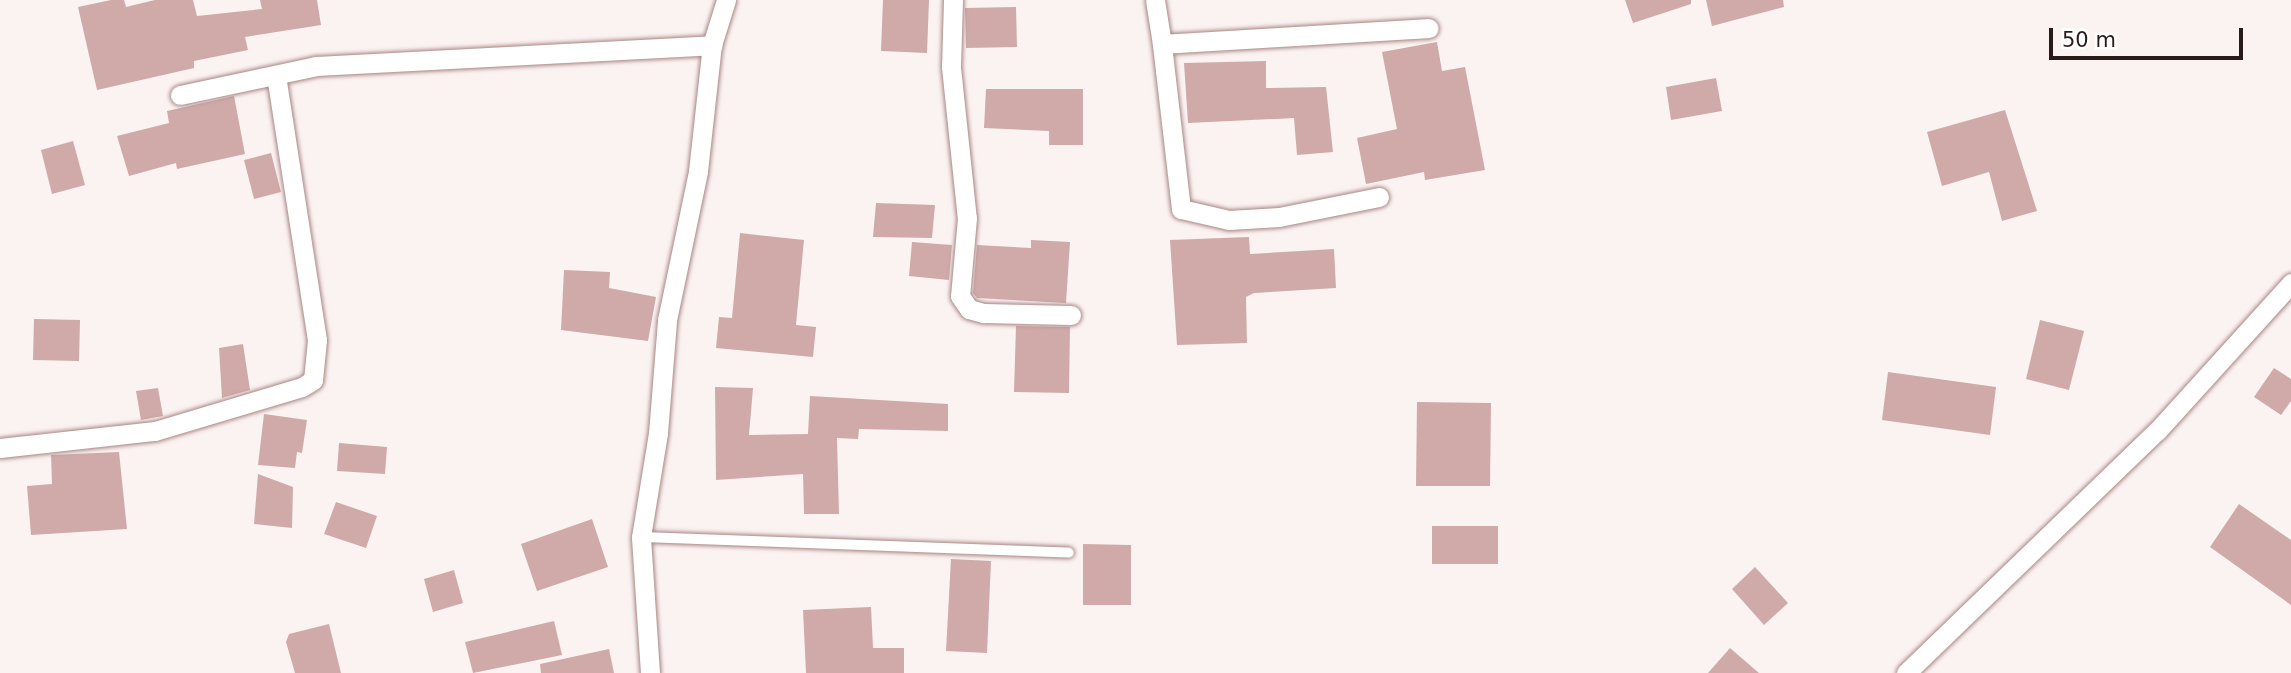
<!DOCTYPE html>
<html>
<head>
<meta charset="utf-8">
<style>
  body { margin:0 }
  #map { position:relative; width:2291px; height:673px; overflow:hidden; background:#fbf3f2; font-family:"DejaVu Sans",sans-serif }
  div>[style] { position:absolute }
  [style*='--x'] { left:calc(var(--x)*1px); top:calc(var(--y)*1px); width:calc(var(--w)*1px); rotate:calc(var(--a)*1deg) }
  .building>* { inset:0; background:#cfaaa8 }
  .roads { filter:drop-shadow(0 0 2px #a88583) drop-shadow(0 0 2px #a88583) }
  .service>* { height:10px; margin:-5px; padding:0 5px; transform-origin:5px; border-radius:5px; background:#fff }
  .minor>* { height:19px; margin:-9.5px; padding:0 9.5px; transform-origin:9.5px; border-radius:9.5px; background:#fff }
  span { translate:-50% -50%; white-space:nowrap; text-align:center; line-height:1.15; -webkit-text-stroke:5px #fff; paint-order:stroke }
  .scale { position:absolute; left:2049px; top:28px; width:194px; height:32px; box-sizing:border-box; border:4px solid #291b1a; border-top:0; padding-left:9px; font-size:21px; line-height:24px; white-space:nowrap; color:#291b1a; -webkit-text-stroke:5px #fff; paint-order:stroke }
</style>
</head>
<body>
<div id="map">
  <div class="building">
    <div style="clip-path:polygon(111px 0,124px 0,126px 7px,155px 0,193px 0,197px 16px,262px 9px,260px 0,317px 0,321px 25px,245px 37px,248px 50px,194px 61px,194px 68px,97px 90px,78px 7px)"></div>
    <div style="clip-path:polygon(883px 0,929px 0,927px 53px,881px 51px)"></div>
    <div style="clip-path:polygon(1625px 0,1691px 0,1691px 4px,1633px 23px)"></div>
    <div style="clip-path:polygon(1706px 0,1783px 0,1784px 7px,1712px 26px)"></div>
    <div style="clip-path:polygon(1016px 7px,1017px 47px,966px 48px,965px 8px)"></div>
    <div style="clip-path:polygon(1437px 42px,1442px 71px,1465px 67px,1485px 170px,1425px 180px,1424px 172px,1366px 184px,1357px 138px,1397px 129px,1382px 52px)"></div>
    <div style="clip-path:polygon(1266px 61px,1266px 88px,1326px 87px,1333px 152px,1297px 155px,1294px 118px,1188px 123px,1184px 63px)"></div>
    <div style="clip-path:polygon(1716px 78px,1722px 111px,1671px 120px,1666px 87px)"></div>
    <div style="clip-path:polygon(986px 89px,1083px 89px,1083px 145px,1049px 145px,1049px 131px,984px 128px)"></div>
    <div style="clip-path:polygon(234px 96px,245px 154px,177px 169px,176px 163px,129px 176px,117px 136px,169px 123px,167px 111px)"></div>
    <div style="clip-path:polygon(2005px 110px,2037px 211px,2002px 221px,1989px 172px,1942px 186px,1927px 132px)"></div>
    <div style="clip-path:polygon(73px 141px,85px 185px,52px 194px,41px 150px)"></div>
    <div style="clip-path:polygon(271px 153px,281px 192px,254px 199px,244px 160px)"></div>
    <div style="clip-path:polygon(876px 203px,935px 205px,932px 238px,873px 237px)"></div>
    <div style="clip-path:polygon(740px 233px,804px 240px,796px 325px,816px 327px,813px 357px,716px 348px,719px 317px,732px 318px)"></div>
    <div style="clip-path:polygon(1249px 237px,1250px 254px,1334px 249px,1336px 288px,1254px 293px,1246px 297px,1247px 343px,1177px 345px,1170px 240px)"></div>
    <div style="clip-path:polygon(1031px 240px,1070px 242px,1066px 303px,977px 298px,973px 293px,977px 245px,1031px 248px)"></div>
    <div style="clip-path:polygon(912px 242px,952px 245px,949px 280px,909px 276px)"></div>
    <div style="clip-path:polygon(564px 270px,610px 272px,609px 288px,656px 297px,648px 341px,561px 330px)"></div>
    <div style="clip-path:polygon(34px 319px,80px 320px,79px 361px,33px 360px)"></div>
    <div style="clip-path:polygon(2040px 320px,2084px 331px,2069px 390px,2026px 379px)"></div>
    <div style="clip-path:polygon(1016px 326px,1070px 327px,1069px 393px,1014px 392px)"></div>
    <div style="clip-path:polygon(243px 344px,250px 390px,222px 398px,219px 348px)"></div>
    <div style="clip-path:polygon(2274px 368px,2291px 379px,2291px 401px,2281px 415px,2254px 397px)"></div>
    <div style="clip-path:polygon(1888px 372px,1996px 387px,1990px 435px,1882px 420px)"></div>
    <div style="clip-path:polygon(715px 387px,753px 388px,749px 435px,808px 434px,810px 396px,948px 404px,948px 431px,859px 429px,858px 439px,837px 438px,839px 514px,804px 514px,803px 474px,716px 480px)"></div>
    <div style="clip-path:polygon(158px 388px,163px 416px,141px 420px,136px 391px)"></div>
    <div style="clip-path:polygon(1417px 402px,1491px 403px,1490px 486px,1416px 486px)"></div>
    <div style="clip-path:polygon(264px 414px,307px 420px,302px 453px,297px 452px,295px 468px,258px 465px)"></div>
    <div style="clip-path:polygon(339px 443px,387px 447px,385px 474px,337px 471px)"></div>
    <div style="clip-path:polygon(119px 452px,127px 529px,31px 535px,27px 486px,52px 484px,51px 455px)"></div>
    <div style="clip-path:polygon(258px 474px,293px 487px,292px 528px,254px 524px)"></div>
    <div style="clip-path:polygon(336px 502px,377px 516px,366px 548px,324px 534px)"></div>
    <div style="clip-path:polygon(2239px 504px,2291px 540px,2291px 605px,2210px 547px)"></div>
    <div style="clip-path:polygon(592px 519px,608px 567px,537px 591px,521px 544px)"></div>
    <div style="clip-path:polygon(1432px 526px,1498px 526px,1498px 564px,1432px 564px)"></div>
    <div style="clip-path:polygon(1083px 544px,1131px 545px,1131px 605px,1083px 605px)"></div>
    <div style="clip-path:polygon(951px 559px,991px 561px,987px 653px,946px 651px)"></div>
    <div style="clip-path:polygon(1755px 567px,1788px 603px,1764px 625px,1732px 589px)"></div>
    <div style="clip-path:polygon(454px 570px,463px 603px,433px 612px,424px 579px)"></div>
    <div style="clip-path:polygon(871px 607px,873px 648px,904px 648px,904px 673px,806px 673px,803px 610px)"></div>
    <div style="clip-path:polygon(554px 621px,562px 655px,473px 673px,465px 642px)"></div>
    <div style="clip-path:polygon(329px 624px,341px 673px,295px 673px,286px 642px,289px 634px)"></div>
    <div style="clip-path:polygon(1730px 648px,1759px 673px,1708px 673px)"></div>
    <div style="clip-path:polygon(609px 649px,614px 673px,541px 673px,540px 664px)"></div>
  </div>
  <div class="roads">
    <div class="service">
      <div style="--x:641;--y:537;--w:428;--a:2.1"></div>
    </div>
    <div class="minor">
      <div style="--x:953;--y:0;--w:67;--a:91.7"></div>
      <div style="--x:951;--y:67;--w:152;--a:84"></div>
      <div style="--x:967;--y:218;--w:78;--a:95.1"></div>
      <div style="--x:960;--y:296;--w:16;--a:55"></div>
      <div style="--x:969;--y:309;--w:15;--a:16"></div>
      <div style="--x:983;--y:313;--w:88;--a:1.3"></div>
      <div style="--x:1155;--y:0;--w:45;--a:81"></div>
      <div style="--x:180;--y:95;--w:139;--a:-12"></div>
      <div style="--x:316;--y:66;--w:397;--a:-3"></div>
      <div style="--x:1379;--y:197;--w:102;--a:168.7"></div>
      <div style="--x:1279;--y:217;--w:50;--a:176.6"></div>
      <div style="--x:1229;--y:220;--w:49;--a:-167.1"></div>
      <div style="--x:1181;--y:209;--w:166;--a:-96.6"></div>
      <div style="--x:1162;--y:44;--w:267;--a:-3.4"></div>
      <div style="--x:0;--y:448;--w:156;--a:-6.3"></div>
      <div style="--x:155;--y:431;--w:153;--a:-16.7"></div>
      <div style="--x:302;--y:387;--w:13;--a:-32"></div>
      <div style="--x:313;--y:380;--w:40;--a:-84.3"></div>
      <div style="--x:317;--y:340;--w:268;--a:-98.8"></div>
      <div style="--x:650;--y:673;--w:136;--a:-93.8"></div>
      <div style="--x:641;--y:537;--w:105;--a:-80.7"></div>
      <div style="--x:658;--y:433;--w:113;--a:-85.4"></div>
      <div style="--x:667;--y:320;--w:152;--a:-78.2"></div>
      <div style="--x:698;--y:171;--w:127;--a:-83.7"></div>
      <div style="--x:712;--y:45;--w:47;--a:-72.7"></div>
      <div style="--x:1906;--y:673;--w:349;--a:-44"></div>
      <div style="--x:2157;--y:431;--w:200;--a:-47.8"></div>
    </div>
  </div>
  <div class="scale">50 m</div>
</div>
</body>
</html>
